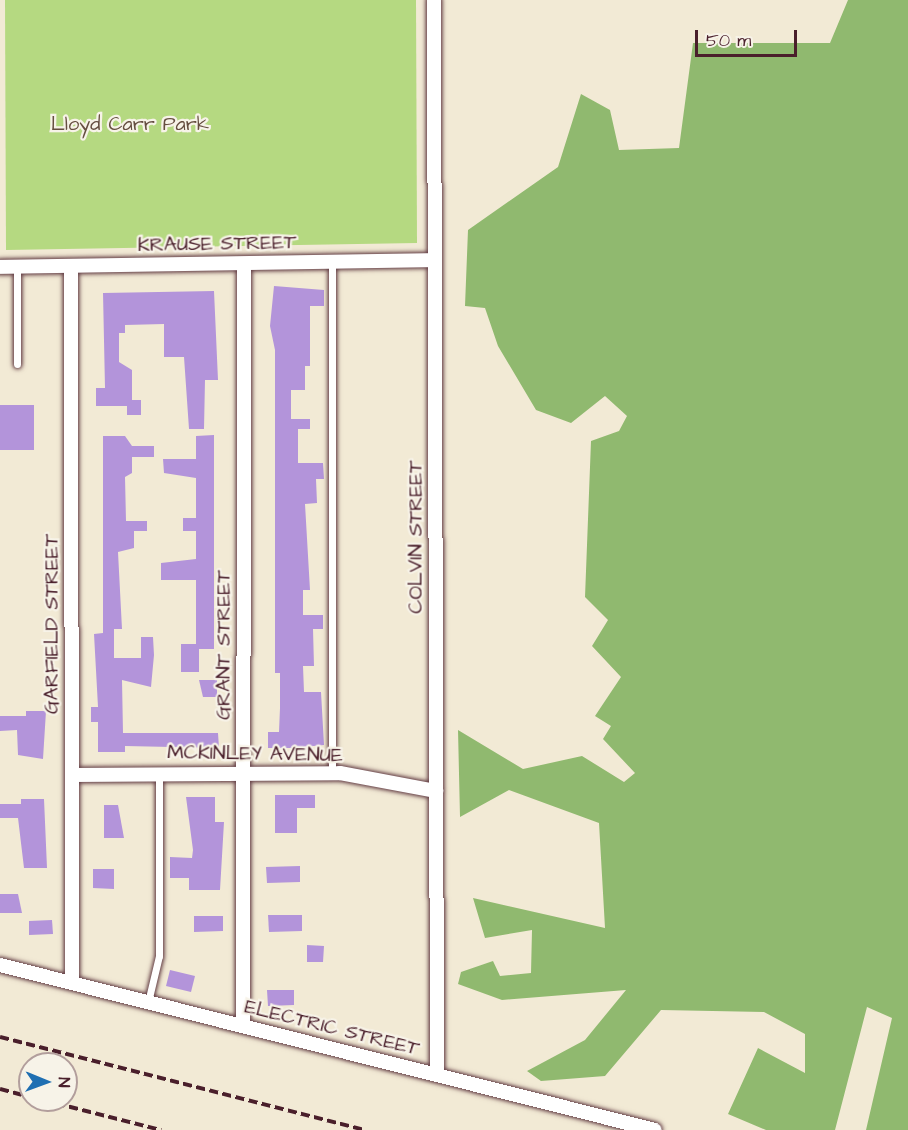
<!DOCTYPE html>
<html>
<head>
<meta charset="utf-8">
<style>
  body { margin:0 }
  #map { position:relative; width:908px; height:1130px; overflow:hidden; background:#f2ead5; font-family:"Architects Daughter",sans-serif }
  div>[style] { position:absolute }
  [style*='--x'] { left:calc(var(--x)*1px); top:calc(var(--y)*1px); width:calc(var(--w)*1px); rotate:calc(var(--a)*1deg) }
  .green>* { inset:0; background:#b5d981 }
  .forest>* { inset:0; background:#90b96f }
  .building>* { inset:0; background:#b394da }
  .roads { filter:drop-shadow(0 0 2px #633d44) drop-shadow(0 0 2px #633d44) }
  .service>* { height:7px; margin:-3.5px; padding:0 3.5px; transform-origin:3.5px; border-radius:3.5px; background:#fff }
  .minor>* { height:14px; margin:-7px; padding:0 7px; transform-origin:7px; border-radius:7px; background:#fff }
  .rail>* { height:4px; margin-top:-2px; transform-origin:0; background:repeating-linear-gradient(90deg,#4a1f2b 0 9px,transparent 0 13.5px) }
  span { translate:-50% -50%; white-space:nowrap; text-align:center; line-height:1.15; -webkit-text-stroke:4.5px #f7f3e8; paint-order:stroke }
  .park-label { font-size:20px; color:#654e40 }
  .street-label { font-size:20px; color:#4a1f2b }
  .north { position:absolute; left:18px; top:1052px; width:60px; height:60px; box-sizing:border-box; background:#f7f3e8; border:2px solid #b29e9c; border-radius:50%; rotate:91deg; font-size:16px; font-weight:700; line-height:24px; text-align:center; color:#4a1f2b }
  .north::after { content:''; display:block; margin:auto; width:21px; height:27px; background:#1f6fb2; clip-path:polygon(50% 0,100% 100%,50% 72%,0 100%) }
  .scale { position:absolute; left:695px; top:30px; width:102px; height:27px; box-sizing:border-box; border:3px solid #4a1f2b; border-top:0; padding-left:8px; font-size:18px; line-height:21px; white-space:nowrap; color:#4a1f2b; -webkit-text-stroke:4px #f7f3e8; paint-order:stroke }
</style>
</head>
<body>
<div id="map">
  <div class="green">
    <div style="clip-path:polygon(5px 0,416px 0,417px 243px,6px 250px)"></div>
  </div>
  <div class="forest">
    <div style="clip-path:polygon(848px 0,908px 0,908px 1130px,866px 1130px,892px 1018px,867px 1007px,835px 1130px,766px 1130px,728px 1114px,758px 1048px,805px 1073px,805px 1034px,764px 1012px,661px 1010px,605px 1076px,541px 1081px,527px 1071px,585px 1040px,626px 990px,502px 1000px,458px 984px,461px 972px,493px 961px,500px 976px,531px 973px,532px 930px,485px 938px,473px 898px,605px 928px,599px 823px,509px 790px,460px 817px,458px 730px,523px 769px,582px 756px,624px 782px,635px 773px,603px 739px,611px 726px,595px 716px,621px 677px,592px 646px,608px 620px,585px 597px,591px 441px,619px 431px,627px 416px,605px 396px,571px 423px,536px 410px,498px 346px,485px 308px,465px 306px,468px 230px,558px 167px,581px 94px,610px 110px,619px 150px,679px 148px,693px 43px,830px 43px)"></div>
  </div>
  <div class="building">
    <div style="clip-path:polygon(274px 286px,324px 290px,324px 306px,310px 306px,310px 366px,305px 366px,305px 390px,291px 390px,291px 419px,310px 419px,310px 429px,298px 429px,298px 463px,323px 463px,324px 479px,316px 479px,317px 503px,305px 504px,310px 590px,303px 590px,303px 615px,323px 615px,323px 629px,313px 629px,314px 666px,303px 666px,304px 692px,321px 692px,324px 745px,293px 748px,268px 748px,268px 732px,279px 732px,280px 708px,280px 673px,275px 673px,275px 350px,270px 326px)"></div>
    <div style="clip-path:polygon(214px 291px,218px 380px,205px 380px,204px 429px,189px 429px,184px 357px,164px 357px,164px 324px,125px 325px,125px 333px,119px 333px,119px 362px,132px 370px,132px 400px,141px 400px,141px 415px,127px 415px,127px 406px,96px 406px,96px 388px,105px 388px,103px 293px)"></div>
    <div style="clip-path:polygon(0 405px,34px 405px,34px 450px,0 450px)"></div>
    <div style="clip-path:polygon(214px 435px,214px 649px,199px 649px,199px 672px,181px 672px,181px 644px,196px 644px,196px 580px,161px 580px,161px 563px,196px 559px,196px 531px,183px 531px,183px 518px,196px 518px,196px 478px,164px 473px,163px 459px,196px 459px,196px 436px)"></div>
    <div style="clip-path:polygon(103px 436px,125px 436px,132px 446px,154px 446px,154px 457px,132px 457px,132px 473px,125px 477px,126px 521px,147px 521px,147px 531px,134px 531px,134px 548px,118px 552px,122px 629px,114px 629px,114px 658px,141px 658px,141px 637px,153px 637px,154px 655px,151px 687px,122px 680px,123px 733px,218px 733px,219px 748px,125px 746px,125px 752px,98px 752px,98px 722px,91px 722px,91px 707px,98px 707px,94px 634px,103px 633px)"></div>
    <div style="clip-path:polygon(199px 680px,217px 680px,217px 697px,203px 697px)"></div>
    <div style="clip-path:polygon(26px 711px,46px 711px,43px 759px,18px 755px,17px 730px,0 731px,0 716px,26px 716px)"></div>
    <div style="clip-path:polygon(275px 795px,315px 795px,315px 808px,297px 808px,297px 833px,275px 833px)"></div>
    <div style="clip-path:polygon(186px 797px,215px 797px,215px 822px,224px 822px,220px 890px,189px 890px,189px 878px,170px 878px,170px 857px,192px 858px,193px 850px)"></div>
    <div style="clip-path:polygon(21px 799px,44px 799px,47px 868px,24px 868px,18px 818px,0 818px,0 804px,21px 804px)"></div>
    <div style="clip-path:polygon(104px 805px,118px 805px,124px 838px,104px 838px)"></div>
    <div style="clip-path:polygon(300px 866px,300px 882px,267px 883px,266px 867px)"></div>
    <div style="clip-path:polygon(93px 869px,114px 869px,114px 889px,93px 888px)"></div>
    <div style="clip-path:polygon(0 894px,18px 894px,22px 913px,0 913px)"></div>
    <div style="clip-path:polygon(268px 915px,302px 915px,302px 931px,269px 932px)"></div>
    <div style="clip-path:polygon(194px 916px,223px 916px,223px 931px,194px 932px)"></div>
    <div style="clip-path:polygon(52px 920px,53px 934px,29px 935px,29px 921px)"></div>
    <div style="clip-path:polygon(307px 945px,324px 946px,323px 962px,307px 962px)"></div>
    <div style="clip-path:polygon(170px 970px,195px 976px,191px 992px,166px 986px)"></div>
    <div style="clip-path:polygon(267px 990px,294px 990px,294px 1005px,268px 1006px)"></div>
  </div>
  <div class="roads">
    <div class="service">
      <div style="--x:332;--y:262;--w:511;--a:90"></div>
      <div style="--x:17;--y:364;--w:97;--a:-90"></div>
      <div style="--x:148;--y:1002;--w:47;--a:-76.6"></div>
      <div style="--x:159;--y:956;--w:184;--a:-90"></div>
    </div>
    <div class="minor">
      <div style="--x:434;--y:0;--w:1075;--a:89.84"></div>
      <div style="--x:71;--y:266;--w:716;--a:89.92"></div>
      <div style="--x:0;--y:267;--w:434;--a:-0.9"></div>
      <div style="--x:72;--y:775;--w:268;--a:-0.4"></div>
      <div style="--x:340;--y:773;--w:98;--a:10.6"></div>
      <div style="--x:0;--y:965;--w:675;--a:14.14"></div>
      <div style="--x:243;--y:1026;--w:762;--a:-89.92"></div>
    </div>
  </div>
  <div class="rail">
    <div style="--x:0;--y:1037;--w:378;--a:14.3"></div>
    <div style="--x:0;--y:1089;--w:31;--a:15"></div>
    <div style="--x:43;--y:1100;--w:122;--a:14.3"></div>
  </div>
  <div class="park-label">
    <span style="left:130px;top:124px">Lloyd Carr Park</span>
  </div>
  <div class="street-label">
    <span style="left:217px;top:244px;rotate:-1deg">KRAUSE STREET</span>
    <span style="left:416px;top:537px;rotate:-90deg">COLVIN STREET</span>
    <span style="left:52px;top:624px;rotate:-90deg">GARFIELD STREET</span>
    <span style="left:224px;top:645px;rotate:-90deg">GRANT STREET</span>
    <span style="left:255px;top:754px;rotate:1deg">MCKINLEY AVENUE</span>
    <span style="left:332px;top:1028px;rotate:14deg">ELECTRIC STREET</span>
  </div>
  <div class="north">N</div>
  <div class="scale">50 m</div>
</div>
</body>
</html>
